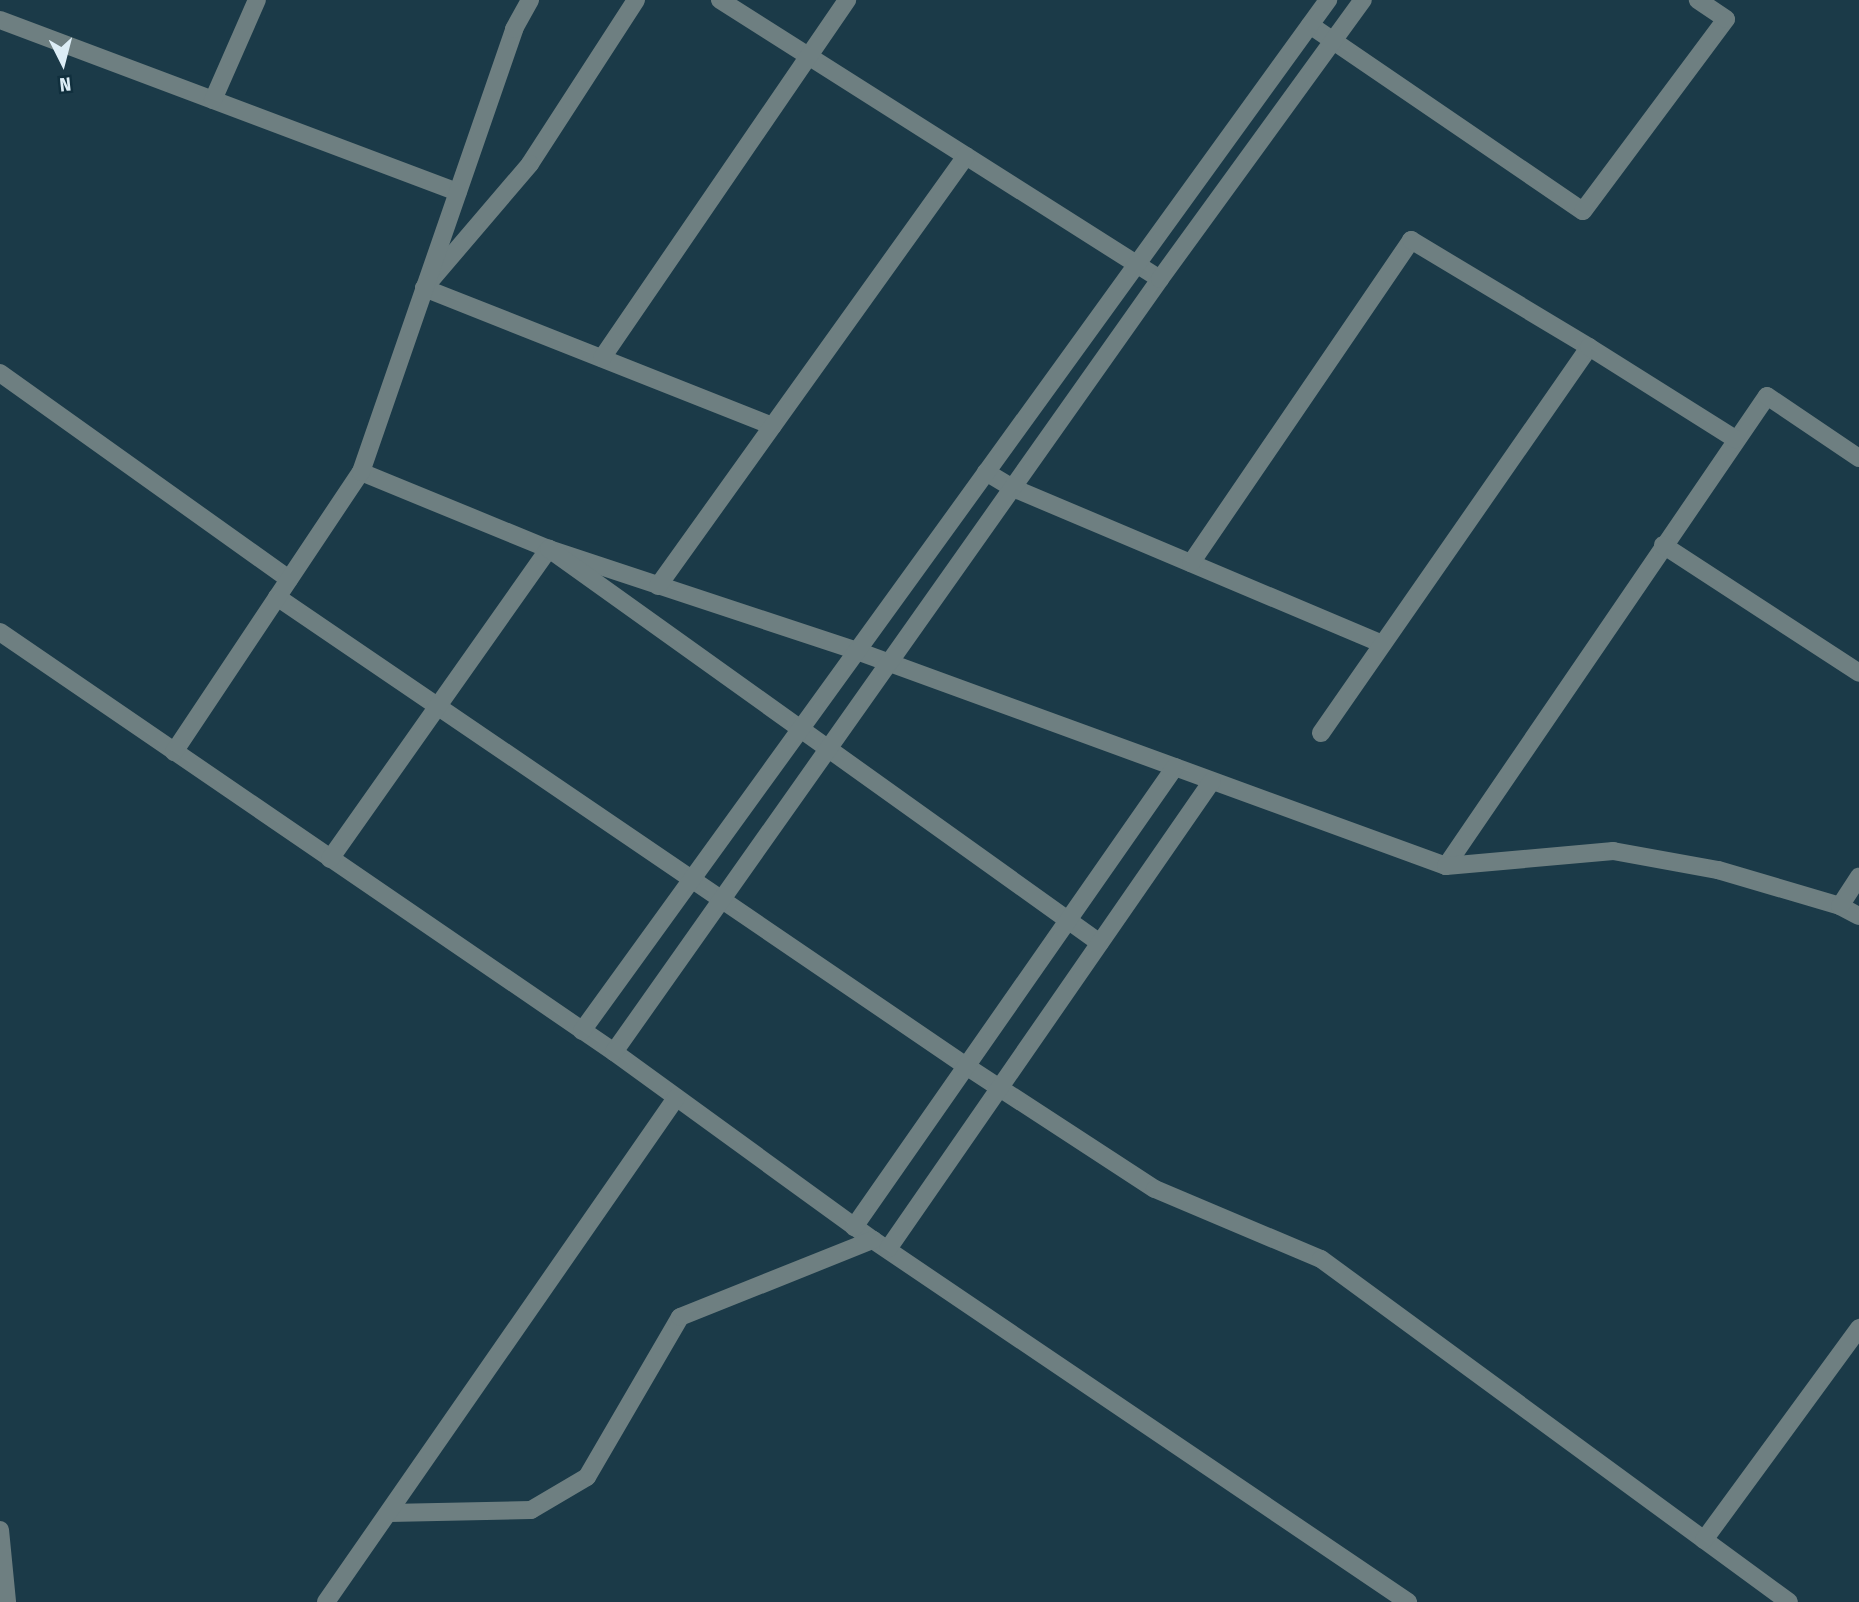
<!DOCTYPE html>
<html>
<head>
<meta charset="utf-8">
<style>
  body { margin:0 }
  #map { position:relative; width:1859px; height:1602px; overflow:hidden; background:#1b3a48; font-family:"Fira Sans Condensed",sans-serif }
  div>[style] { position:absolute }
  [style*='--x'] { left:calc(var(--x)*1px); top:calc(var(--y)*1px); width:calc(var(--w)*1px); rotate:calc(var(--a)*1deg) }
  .minor>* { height:18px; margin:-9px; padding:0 9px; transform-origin:9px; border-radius:9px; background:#6e7f81 }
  span { translate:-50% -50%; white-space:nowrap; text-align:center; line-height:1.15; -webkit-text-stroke:5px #102f3d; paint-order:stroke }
  .north { position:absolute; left:28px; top:28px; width:70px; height:70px; -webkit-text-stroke:5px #102f3d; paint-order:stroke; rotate:174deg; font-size:19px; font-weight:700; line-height:28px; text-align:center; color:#dcedf6 }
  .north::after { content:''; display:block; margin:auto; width:24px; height:32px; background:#dcedf6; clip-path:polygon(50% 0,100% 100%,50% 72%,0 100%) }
</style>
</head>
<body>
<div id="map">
  <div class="minor">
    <div style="--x:636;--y:0;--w:195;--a:122.9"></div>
    <div style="--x:530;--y:164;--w:163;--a:130.5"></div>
    <div style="--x:424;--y:288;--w:375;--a:21.6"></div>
    <div style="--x:720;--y:0;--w:521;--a:32.38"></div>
    <div style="--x:0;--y:20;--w:489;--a:20.6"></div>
    <div style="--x:1310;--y:25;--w:330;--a:34.3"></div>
    <div style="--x:1583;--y:211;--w:239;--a:-53.3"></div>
    <div style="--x:1726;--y:19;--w:34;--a:-146"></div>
    <div style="--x:213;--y:100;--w:109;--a:-66.3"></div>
    <div style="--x:602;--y:358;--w:434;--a:-55.6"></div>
    <div style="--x:0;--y:373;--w:355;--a:35.5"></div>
    <div style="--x:361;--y:472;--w:203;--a:22.3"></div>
    <div style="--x:549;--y:549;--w:324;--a:18.3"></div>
    <div style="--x:857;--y:651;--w:627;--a:20.05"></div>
    <div style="--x:1446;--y:866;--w:569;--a:-55.67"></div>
    <div style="--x:1767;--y:396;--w:111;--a:34"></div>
    <div style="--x:986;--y:472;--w:31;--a:31"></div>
    <div style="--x:1013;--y:488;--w:401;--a:22.9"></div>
    <div style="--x:1663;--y:545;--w:234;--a:33.1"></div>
    <div style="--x:1191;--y:563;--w:391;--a:-55.7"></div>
    <div style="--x:1411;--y:240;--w:208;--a:31"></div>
    <div style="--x:658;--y:586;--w:529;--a:-54.39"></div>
    <div style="--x:277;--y:597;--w:833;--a:34.24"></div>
    <div style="--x:966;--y:1066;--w:225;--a:33.1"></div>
    <div style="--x:1155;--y:1189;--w:180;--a:22.9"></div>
    <div style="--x:1321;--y:1259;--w:580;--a:36.24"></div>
    <div style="--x:0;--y:632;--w:744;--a:34.37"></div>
    <div style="--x:614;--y:1052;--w:320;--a:36"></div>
    <div style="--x:873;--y:1240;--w:646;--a:34.08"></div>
    <div style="--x:1321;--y:733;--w:470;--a:-55.2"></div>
    <div style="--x:1589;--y:347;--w:173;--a:32.2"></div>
    <div style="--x:174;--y:752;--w:337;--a:-56.3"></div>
    <div style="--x:361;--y:472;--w:469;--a:-70.9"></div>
    <div style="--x:514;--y:29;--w:33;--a:-61"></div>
    <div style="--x:330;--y:859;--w:380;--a:-54.8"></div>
    <div style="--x:549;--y:549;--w:677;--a:35.57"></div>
    <div style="--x:1446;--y:866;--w:168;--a:-5.1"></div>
    <div style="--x:1613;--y:851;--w:107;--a:10.3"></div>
    <div style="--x:1718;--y:870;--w:127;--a:16.4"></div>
    <div style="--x:1840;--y:906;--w:21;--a:28"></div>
    <div style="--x:1840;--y:906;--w:35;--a:-57"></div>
    <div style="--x:582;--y:1031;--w:1273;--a:-54.11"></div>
    <div style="--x:614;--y:1052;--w:946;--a:-54.76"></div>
    <div style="--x:1160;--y:279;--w:345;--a:-54"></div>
    <div style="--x:854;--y:1227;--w:561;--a:-55.09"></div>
    <div style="--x:888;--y:1249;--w:569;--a:-55.3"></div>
    <div style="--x:389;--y:1513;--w:142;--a:-1.2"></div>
    <div style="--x:531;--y:1510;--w:65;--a:-30.5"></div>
    <div style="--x:587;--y:1477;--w:185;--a:-59.8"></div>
    <div style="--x:680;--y:1317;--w:208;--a:-21.8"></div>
    <div style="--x:0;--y:1530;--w:72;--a:84.4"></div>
    <div style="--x:1704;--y:1540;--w:263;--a:-53.8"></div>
    <div style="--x:326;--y:1602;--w:614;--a:-55.22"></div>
  </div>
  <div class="north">N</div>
</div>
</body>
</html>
